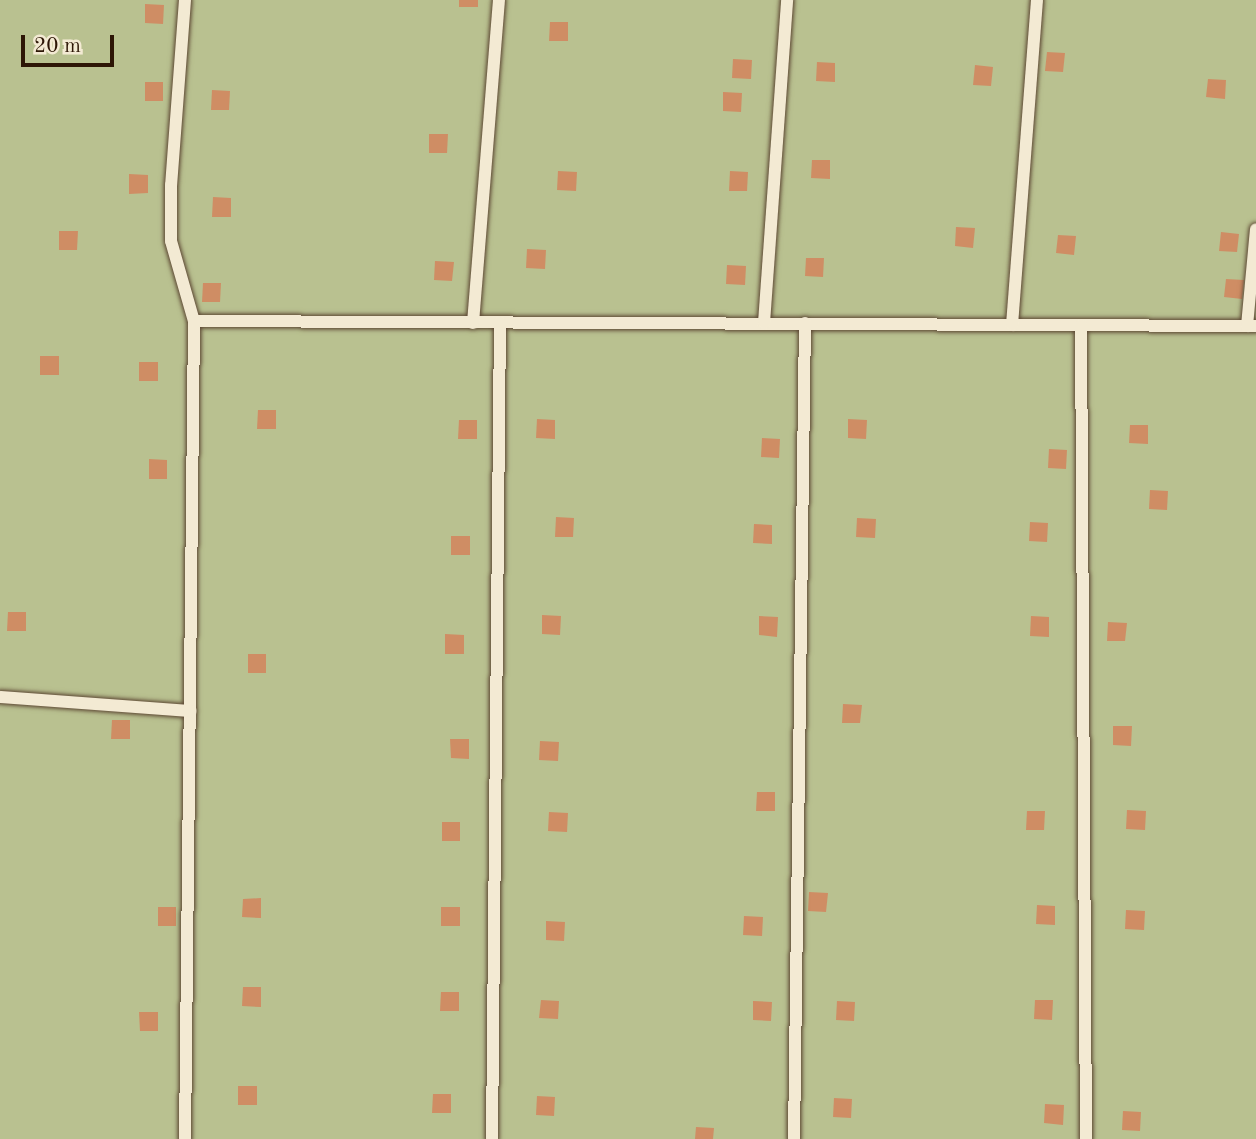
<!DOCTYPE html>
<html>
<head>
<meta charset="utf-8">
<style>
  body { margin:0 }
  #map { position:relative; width:1256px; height:1139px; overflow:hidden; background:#eddfbc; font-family:"Old Standard TT",serif }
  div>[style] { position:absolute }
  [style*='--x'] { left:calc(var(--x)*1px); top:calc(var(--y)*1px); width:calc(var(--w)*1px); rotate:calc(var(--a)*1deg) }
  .green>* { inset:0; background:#b9c190 }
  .building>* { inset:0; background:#cf8d64 }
  .roads { filter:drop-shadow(0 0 2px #5d4834) drop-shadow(0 0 2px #5d4834) }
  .service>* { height:12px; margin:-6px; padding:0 6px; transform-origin:6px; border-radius:6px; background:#f3ead3 }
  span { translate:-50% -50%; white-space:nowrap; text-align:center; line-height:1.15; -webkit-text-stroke:5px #f3ead3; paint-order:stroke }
  .scale { position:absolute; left:21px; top:35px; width:93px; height:32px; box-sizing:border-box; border:4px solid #2d1606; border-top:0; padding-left:9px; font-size:21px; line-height:24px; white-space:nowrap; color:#2d1606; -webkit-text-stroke:5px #f3ead3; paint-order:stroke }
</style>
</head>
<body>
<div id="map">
  <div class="green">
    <div style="clip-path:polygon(0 0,1256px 0,1256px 1139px,0 1139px)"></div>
  </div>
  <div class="building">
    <div style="clip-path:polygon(459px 0,478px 0,478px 7px,459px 7px)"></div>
    <div style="clip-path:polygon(145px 4px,164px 5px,163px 24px,145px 23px)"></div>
    <div style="clip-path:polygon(550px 22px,568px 22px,568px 41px,549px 41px)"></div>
    <div style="clip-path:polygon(1047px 52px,1065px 53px,1063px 72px,1045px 71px)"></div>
    <div style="clip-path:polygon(733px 59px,752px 60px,751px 79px,732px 78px)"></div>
    <div style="clip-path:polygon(817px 62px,835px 63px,835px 82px,816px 81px)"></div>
    <div style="clip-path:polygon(975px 65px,993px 67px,991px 86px,973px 85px)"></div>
    <div style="clip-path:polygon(1208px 79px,1226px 80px,1225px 99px,1206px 97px)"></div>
    <div style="clip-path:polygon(145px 82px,163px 82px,163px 101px,145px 101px)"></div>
    <div style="clip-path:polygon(212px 90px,230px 91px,229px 110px,211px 110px)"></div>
    <div style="clip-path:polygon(723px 92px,742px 93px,741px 112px,723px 111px)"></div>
    <div style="clip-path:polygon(429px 134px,448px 134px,447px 153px,429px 153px)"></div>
    <div style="clip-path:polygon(812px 160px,830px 160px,830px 179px,811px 178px)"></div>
    <div style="clip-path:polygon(558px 171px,577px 172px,576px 191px,557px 190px)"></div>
    <div style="clip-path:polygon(730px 171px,748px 172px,747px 191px,729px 191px)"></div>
    <div style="clip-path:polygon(129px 174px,148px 175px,148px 193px,129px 194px)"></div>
    <div style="clip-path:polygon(213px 197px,231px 198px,231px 217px,212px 217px)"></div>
    <div style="clip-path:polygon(956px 227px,975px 228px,973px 248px,955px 246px)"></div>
    <div style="clip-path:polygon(59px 231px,78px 231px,77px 250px,59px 250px)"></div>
    <div style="clip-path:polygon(1221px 232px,1239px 234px,1237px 252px,1219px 251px)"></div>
    <div style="clip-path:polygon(1058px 235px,1076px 236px,1074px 255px,1056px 253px)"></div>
    <div style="clip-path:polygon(527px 249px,546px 250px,545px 269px,526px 268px)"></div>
    <div style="clip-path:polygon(806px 258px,824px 258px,823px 277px,805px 276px)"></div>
    <div style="clip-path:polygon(435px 261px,454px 262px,452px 281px,434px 280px)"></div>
    <div style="clip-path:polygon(727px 265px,746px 266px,745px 285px,726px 284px)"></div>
    <div style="clip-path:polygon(1226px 279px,1244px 280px,1242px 299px,1224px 297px)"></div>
    <div style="clip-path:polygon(203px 283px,221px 283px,220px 302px,202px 302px)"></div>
    <div style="clip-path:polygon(40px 356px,59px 356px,59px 375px,40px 375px)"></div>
    <div style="clip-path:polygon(139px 362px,158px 362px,158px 381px,139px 381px)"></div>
    <div style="clip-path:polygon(258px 410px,276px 410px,276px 429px,257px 429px)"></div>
    <div style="clip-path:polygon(537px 419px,555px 420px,555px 439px,536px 438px)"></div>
    <div style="clip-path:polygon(848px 419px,867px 420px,866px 439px,848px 438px)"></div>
    <div style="clip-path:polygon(459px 420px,477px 420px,477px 439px,458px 439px)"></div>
    <div style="clip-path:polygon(1130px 425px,1148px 425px,1148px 444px,1129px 443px)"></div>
    <div style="clip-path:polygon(762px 438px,780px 439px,779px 458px,761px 457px)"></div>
    <div style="clip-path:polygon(1049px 449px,1067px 450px,1066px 469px,1048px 468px)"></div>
    <div style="clip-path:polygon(149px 459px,167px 460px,167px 479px,149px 479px)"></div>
    <div style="clip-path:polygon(1150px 490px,1168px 491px,1167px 510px,1149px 509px)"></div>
    <div style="clip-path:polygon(556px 517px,574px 518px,573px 537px,555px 537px)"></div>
    <div style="clip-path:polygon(857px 518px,876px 519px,875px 538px,856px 537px)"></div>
    <div style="clip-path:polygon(1030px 522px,1048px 523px,1047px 542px,1029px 541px)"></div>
    <div style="clip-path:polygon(754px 524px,772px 525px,772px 544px,753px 543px)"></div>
    <div style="clip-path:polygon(451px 536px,470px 536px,470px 555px,451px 555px)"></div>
    <div style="clip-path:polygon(8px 612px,26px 612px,26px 631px,7px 631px)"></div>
    <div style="clip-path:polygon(542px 615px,561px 616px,560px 635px,542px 634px)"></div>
    <div style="clip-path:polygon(759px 616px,778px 617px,777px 637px,759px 635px)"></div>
    <div style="clip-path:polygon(1031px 616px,1049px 617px,1049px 637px,1030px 636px)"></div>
    <div style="clip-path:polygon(1108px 622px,1127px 623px,1125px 641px,1107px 641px)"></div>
    <div style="clip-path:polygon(445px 634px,464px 635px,464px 654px,445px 654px)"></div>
    <div style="clip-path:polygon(248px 654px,266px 654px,266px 673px,248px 673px)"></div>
    <div style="clip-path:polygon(843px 704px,862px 705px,860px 723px,842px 723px)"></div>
    <div style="clip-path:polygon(112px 720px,130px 720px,130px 739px,111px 739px)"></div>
    <div style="clip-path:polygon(1113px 726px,1132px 726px,1131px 746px,1113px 745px)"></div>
    <div style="clip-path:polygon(450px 739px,469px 739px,469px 759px,451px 758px)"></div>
    <div style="clip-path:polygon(540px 741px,559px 742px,558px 761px,539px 760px)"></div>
    <div style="clip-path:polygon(757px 792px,775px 792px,775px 811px,756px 811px)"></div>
    <div style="clip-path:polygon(1127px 810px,1146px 811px,1145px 830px,1126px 829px)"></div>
    <div style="clip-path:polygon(1027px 811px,1045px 811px,1044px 830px,1026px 830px)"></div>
    <div style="clip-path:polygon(549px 812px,568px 813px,567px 832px,548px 831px)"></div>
    <div style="clip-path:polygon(442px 822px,460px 822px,460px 841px,442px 841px)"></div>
    <div style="clip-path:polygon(809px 892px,828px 893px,826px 912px,808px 911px)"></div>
    <div style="clip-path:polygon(261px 898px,261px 918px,242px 917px,243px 899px)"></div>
    <div style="clip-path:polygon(1037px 905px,1055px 906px,1055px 925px,1036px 924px)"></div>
    <div style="clip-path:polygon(158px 907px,176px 907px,176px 926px,158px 926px)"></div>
    <div style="clip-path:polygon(441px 907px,460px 907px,460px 926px,441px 926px)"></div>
    <div style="clip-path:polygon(1126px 910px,1145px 911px,1144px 930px,1125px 929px)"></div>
    <div style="clip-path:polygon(744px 916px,763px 917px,762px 936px,743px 935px)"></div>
    <div style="clip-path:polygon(546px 921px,565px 922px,564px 941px,546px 940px)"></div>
    <div style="clip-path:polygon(243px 987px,261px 987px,261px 1007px,242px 1006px)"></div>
    <div style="clip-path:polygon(441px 992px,459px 992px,459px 1011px,440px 1011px)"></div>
    <div style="clip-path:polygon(541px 1000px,559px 1001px,558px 1019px,539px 1018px)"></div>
    <div style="clip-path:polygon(1035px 1000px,1053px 1000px,1052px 1020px,1034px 1019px)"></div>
    <div style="clip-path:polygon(753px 1001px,772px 1002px,771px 1021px,753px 1020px)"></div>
    <div style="clip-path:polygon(837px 1001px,855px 1002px,854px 1021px,836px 1020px)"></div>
    <div style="clip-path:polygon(139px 1012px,158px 1012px,158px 1031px,140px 1031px)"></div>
    <div style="clip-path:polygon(238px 1086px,257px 1086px,257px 1105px,238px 1105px)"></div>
    <div style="clip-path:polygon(433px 1094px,451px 1094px,451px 1113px,432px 1113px)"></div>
    <div style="clip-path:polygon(537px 1096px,555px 1097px,554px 1116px,536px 1115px)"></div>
    <div style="clip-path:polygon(834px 1098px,852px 1099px,851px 1118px,833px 1117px)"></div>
    <div style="clip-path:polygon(1045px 1104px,1064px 1105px,1063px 1125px,1044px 1123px)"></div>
    <div style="clip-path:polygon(1123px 1111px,1141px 1112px,1140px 1131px,1122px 1130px)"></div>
    <div style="clip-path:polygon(696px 1127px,714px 1128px,713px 1139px,695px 1139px)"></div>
  </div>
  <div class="roads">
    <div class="service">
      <div style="--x:185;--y:0;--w:186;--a:94.3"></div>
      <div style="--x:171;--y:185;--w:56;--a:90"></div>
      <div style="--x:171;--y:241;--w:83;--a:74"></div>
      <div style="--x:194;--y:321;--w:818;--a:90.63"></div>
      <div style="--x:194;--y:321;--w:1062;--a:0.27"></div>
      <div style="--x:473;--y:323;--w:324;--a:-85.4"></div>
      <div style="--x:764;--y:323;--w:324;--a:-85.9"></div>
      <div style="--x:1012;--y:325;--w:326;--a:-85.6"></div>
      <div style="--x:1081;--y:325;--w:814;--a:89.65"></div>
      <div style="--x:1247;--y:326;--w:97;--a:-84.7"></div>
      <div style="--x:0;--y:697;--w:191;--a:4.2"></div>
      <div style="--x:492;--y:1139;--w:817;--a:-89.44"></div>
      <div style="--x:794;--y:1139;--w:816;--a:-89.23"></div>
    </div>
  </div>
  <div class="scale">20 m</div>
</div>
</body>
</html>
